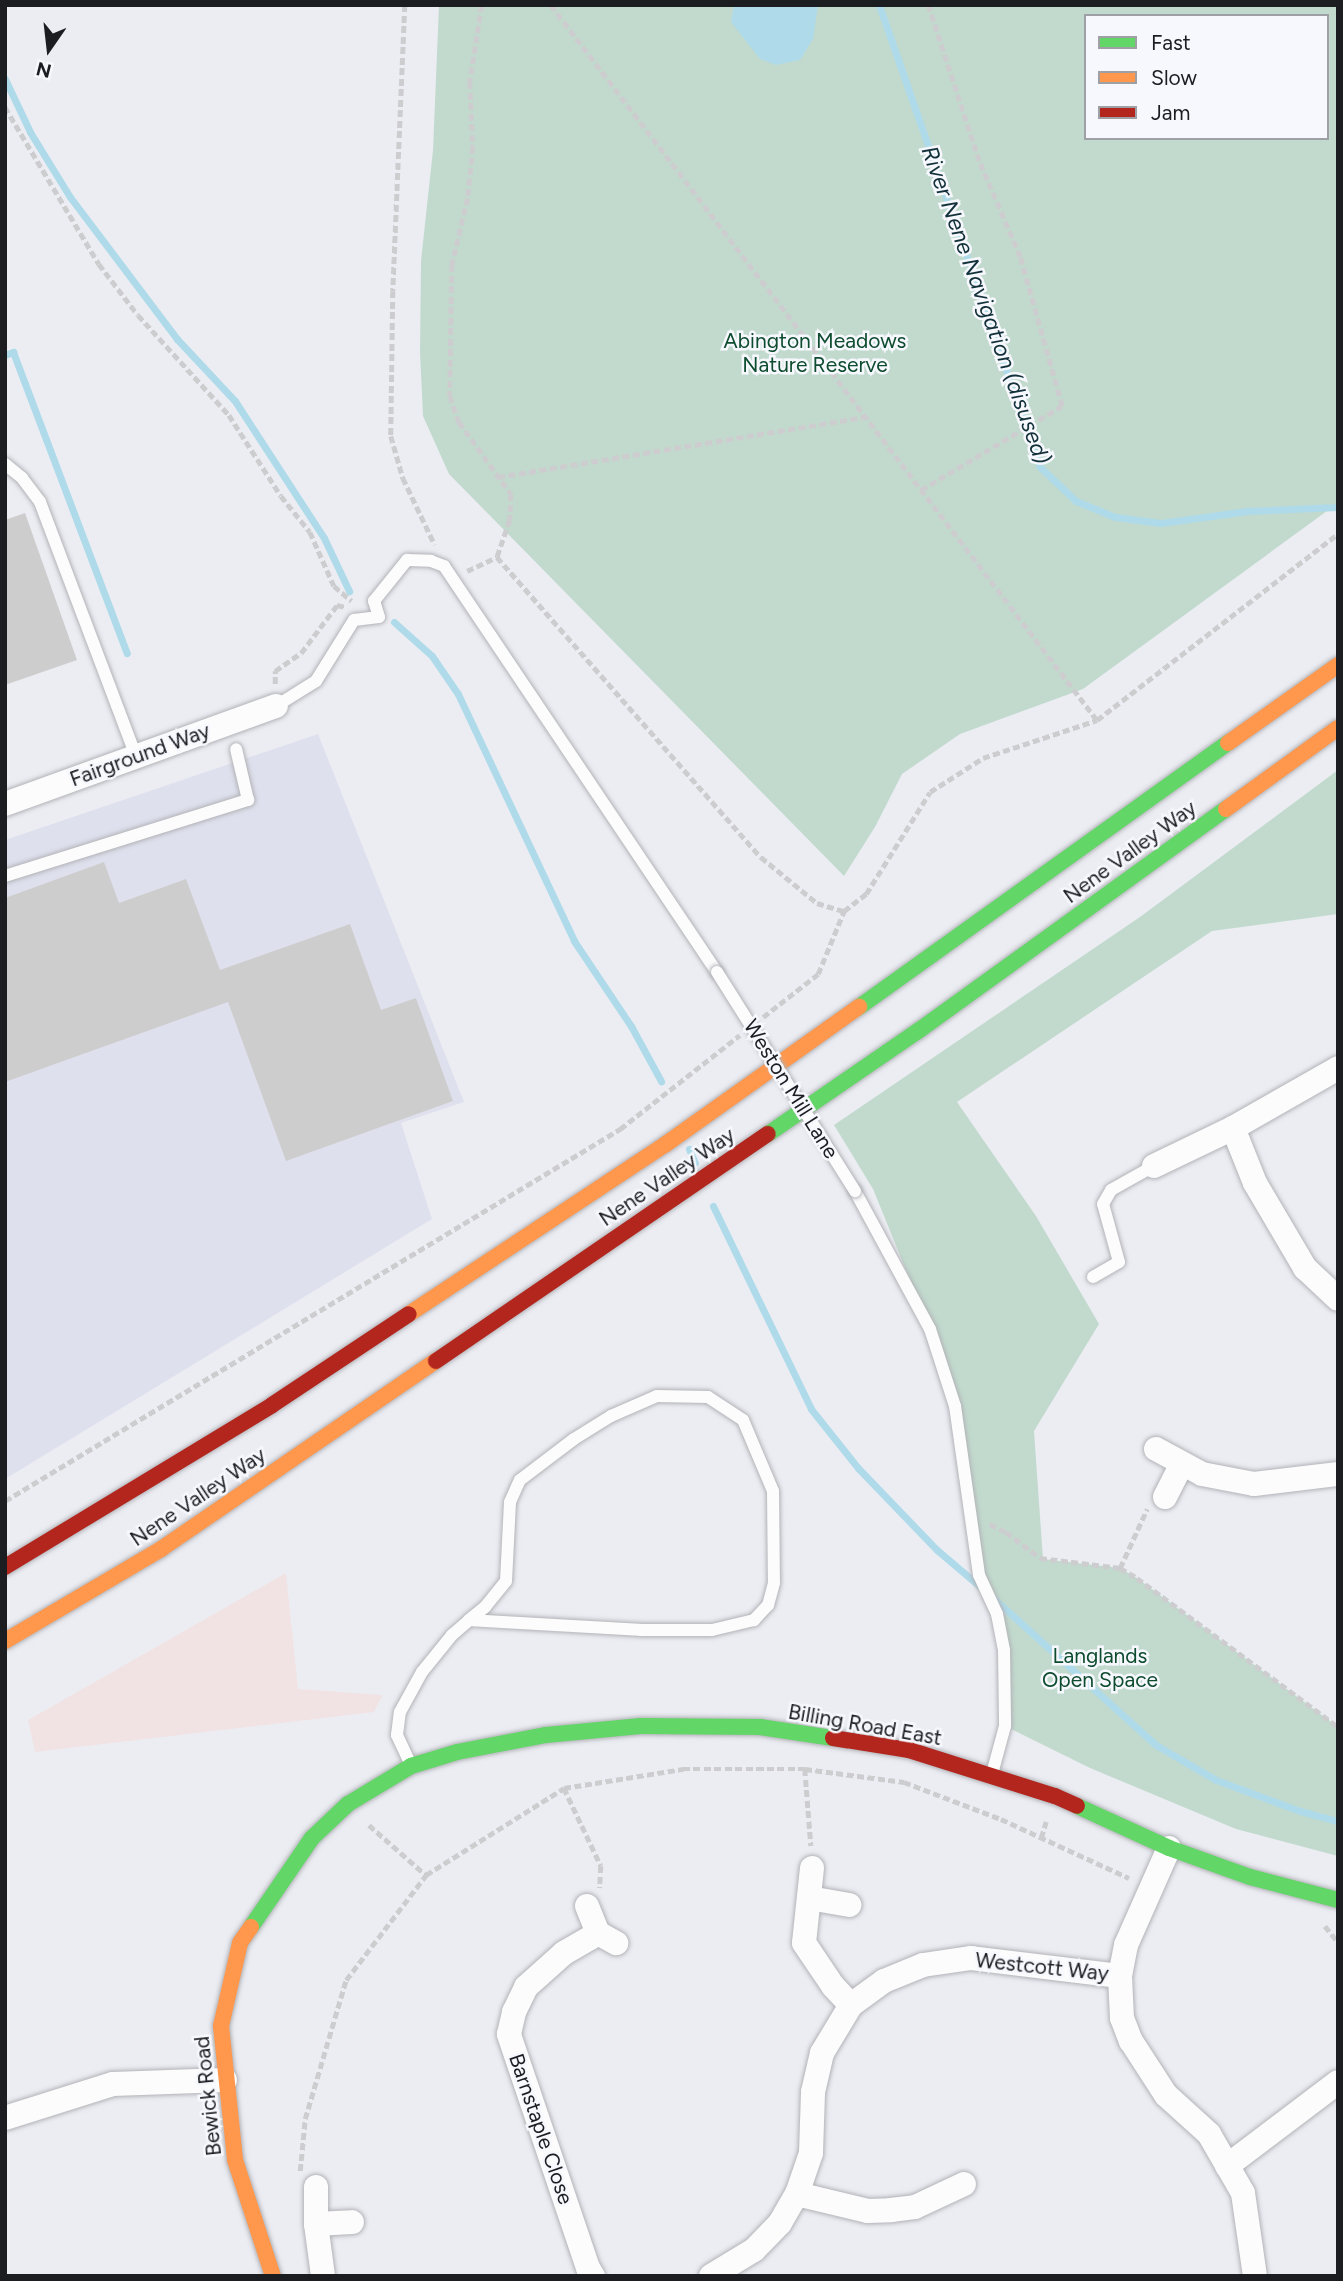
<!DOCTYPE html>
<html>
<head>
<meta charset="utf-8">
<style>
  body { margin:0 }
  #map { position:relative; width:1343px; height:2281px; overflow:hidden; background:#ecedf3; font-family:Figtree,sans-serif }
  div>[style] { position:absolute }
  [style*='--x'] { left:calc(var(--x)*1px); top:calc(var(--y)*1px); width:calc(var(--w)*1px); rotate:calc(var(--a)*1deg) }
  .built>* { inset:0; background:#dee0ed }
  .education>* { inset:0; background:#f1e3e3 }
  .green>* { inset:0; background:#c2dace }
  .water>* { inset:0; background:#aedae9 }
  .stream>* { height:7px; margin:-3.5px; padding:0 3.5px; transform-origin:3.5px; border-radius:3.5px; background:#aedae9 }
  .building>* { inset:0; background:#cecdce }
  .path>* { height:4.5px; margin-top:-2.25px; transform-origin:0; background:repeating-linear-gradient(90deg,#cdcdcf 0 7px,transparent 0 10.5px) }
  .roads { filter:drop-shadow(0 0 2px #b2b3b7) drop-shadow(0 0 2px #b2b3b7) }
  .lane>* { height:12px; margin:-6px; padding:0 6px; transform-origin:6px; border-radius:6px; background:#fcfcfd }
  .street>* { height:24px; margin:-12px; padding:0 12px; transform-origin:12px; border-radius:12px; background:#fcfcfd }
  .fast>* { height:16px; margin:-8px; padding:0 8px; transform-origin:8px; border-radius:8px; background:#63d668 }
  .slow>* { height:16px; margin:-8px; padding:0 8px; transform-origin:8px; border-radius:8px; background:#ff974d }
  .jam>* { height:16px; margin:-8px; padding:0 8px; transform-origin:8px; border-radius:8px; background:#b3261e }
  .bridges { filter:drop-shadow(0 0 2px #b2b3b7) drop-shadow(0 0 2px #b2b3b7) }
  .lane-bridge>* { height:12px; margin:-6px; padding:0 6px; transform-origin:6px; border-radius:6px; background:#fcfcfd }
  span { translate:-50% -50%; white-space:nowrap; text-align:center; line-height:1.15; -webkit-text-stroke:5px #f7f8fd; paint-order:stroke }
  .park-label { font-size:21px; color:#0e4c2f }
  .street-label { font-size:21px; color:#1c1d21 }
  .water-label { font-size:23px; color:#12313a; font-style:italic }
  .frame { position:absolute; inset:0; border:7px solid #1c1d21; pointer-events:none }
  .legend { position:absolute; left:1084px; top:14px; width:245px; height:126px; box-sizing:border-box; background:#f7f8fd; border:2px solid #9fa0a5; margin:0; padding:9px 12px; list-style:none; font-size:21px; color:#1c1d21 }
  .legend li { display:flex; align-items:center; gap:14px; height:35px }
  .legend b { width:35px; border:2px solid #9fa0a5 }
  .north { position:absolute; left:14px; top:14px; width:70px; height:70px; -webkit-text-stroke:5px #f7f8fd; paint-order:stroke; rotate:194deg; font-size:19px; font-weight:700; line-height:28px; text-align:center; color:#1c1d21 }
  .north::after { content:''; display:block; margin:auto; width:24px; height:32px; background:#1c1d21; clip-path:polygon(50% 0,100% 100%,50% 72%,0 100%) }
</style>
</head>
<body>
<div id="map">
  <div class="built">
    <div style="clip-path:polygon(318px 734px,464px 1102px,401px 1123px,432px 1219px,5px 1479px,5px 840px)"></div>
  </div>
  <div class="education">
    <div style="clip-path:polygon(286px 1573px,298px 1689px,383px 1695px,374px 1712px,35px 1752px,28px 1720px)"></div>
  </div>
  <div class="green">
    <div style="clip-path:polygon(evenodd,439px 5px,1338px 5px,1338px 503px,1083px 689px,960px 734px,902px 774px,875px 827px,844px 876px,449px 474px,423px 416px,420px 353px,421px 261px,433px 150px,439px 5px,1086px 16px,1327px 16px,1327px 138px,1086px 138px,1086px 16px)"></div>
    <div style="clip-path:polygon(1338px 770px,1338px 914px,1212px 931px,957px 1102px,1036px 1216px,1099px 1324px,1034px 1431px,1043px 1559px,1120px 1568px,1137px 1578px,1338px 1727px,1338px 1856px,1236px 1829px,1090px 1768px,1005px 1726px,1004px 1650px,979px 1575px,955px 1406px,930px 1329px,873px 1189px,834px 1125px,1140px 917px)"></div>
  </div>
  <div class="water">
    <div style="clip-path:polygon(734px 5px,818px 5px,813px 39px,800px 60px,776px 65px,760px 59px,731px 22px)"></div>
  </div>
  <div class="stream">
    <div style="--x:879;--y:5;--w:489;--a:70.8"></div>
    <div style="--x:1040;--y:467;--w:50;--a:43.4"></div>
    <div style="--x:1076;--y:501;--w:42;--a:22.3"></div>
    <div style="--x:1115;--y:517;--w:46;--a:7.4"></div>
    <div style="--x:1161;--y:523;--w:87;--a:-7.9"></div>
    <div style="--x:1247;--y:511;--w:91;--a:-2.5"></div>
    <div style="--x:5;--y:79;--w:59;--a:64.7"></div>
    <div style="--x:30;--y:132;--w:76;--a:58.4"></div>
    <div style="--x:70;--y:197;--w:178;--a:53"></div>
    <div style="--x:177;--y:339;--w:85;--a:46.9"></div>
    <div style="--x:235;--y:401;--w:163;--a:57"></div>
    <div style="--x:324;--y:538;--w:59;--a:64.7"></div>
    <div style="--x:5;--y:355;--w:9;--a:-21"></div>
    <div style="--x:13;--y:352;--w:322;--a:69.3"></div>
    <div style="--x:394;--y:622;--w:51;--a:41.8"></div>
    <div style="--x:432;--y:656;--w:46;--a:55.6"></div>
    <div style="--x:458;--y:694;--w:273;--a:64.8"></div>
    <div style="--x:574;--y:941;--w:102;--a:56.2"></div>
    <div style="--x:631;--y:1026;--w:63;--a:61.4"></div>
    <div style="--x:689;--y:1149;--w:15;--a:67"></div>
    <div style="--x:713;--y:1206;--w:225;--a:64.2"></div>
    <div style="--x:811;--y:1409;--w:75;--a:51.5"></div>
    <div style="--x:858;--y:1468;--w:114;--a:46.1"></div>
    <div style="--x:937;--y:1550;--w:60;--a:40.3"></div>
    <div style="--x:992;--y:1597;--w:221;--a:42.1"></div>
    <div style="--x:1156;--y:1745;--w:69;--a:30.3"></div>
    <div style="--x:1216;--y:1780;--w:90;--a:20.3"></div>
    <div style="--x:1300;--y:1811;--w:39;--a:15"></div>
  </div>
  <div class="building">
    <div style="clip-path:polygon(25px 513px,77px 660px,5px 685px,5px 520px)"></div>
    <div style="clip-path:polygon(104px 862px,119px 903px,186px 879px,220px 970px,350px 924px,381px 1010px,416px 998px,453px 1101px,286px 1161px,228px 1002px,5px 1082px,5px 898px)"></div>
  </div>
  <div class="path">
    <div style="--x:405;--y:5;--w:286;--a:92.4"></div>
    <div style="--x:393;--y:291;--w:145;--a:90.8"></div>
    <div style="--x:391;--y:436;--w:44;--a:74.1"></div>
    <div style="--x:403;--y:478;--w:74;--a:64.5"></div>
    <div style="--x:482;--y:5;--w:78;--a:98.9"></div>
    <div style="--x:470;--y:82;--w:65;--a:87.4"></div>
    <div style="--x:473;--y:147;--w:51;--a:95.6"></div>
    <div style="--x:468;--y:198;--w:69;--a:103.4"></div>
    <div style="--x:452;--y:265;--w:131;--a:90.9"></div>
    <div style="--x:450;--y:396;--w:28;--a:71"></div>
    <div style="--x:459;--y:422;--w:89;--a:54.2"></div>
    <div style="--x:511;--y:494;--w:26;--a:92"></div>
    <div style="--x:510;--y:520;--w:39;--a:109"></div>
    <div style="--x:551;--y:5;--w:900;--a:52.63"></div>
    <div style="--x:5;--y:107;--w:183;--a:59.1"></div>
    <div style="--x:99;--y:264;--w:64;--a:52.6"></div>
    <div style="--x:138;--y:315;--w:135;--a:47.7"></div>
    <div style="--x:229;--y:415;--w:96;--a:57.3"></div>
    <div style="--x:281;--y:496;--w:46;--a:51.1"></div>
    <div style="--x:310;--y:532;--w:59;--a:66"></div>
    <div style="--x:334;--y:586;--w:23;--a:40"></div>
    <div style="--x:498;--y:477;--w:372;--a:-9.3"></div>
    <div style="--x:921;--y:490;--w:164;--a:-30.8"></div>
    <div style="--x:1062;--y:406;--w:155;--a:-105.7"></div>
    <div style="--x:1020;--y:257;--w:104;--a:-113.1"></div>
    <div style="--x:979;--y:161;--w:164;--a:-108.1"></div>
    <div style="--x:467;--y:571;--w:33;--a:-25"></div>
    <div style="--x:497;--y:557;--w:400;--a:48.7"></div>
    <div style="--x:761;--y:857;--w:72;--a:39.4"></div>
    <div style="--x:817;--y:903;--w:28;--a:17"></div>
    <div style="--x:275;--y:684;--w:13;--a:-90"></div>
    <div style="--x:275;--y:671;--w:32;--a:-35"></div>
    <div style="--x:301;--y:653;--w:60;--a:-53.1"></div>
    <div style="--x:337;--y:605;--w:8;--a:14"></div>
    <div style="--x:763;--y:1017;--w:70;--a:-38"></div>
    <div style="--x:818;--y:974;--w:68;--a:-67.6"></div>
    <div style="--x:844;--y:911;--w:28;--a:-38"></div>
    <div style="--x:866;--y:894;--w:120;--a:-57.9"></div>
    <div style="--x:930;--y:792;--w:63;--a:-32.7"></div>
    <div style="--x:983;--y:758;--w:120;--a:-18.4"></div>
    <div style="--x:1097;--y:720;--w:304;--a:-37.7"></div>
    <div style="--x:5;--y:1501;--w:719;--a:-31.17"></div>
    <div style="--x:620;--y:1129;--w:152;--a:-38.1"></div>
    <div style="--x:990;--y:1524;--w:18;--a:27"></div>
    <div style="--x:1006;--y:1532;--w:43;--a:37.4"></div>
    <div style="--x:1040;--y:1558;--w:81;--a:7.1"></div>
    <div style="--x:1120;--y:1568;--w:20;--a:30"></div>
    <div style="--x:1137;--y:1578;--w:250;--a:36.5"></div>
    <div style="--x:1120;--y:1568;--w:65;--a:-65.4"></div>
    <div style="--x:805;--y:1769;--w:77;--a:85.5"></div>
    <div style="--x:564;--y:1788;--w:86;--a:64.6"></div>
    <div style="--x:601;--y:1866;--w:22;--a:93"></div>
    <div style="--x:369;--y:1825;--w:76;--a:41.3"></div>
    <div style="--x:1041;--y:1838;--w:17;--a:-73"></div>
    <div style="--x:1325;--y:1926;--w:21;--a:51"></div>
    <div style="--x:300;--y:2171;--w:52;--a:-84.5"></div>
    <div style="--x:305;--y:2119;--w:145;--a:-73.6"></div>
    <div style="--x:346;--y:1980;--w:132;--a:-52.7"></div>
    <div style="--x:426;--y:1875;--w:163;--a:-32.2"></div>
    <div style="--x:564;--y:1788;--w:121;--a:-9.1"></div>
    <div style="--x:683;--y:1769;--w:122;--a:0"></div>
    <div style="--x:805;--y:1769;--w:100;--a:7.5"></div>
    <div style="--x:904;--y:1782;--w:104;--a:20.9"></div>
    <div style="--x:1001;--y:1819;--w:141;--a:24.7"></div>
  </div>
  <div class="roads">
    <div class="lane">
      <div style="--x:5;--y:464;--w:22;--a:39"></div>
      <div style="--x:22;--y:478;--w:30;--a:53"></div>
      <div style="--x:40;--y:502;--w:272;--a:69.3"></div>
      <div style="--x:276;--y:706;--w:47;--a:-32"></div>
      <div style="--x:316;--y:681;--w:72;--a:-58.1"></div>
      <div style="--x:354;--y:620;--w:25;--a:-7"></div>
      <div style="--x:379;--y:617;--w:17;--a:-107"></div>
      <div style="--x:374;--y:601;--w:53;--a:-51.2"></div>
      <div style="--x:407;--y:560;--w:24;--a:2"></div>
      <div style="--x:431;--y:561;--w:14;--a:21"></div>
      <div style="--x:444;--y:566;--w:489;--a:56.1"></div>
      <div style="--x:5;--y:876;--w:255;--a:-17.4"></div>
      <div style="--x:248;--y:800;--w:52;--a:-103.2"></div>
      <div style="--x:855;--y:1191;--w:157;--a:61.5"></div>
      <div style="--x:930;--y:1329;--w:81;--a:72"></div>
      <div style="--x:955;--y:1406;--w:171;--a:81.9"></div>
      <div style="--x:979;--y:1575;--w:43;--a:65.2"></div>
      <div style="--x:997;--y:1614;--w:37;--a:79"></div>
      <div style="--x:1004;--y:1650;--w:76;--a:89.2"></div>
      <div style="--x:1005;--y:1726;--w:50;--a:105.2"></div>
      <div style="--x:1093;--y:1277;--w:30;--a:-30"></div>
      <div style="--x:1119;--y:1262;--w:60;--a:-105.4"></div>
      <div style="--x:1103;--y:1204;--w:16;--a:-60"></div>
      <div style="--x:1111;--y:1190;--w:49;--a:-29.2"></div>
      <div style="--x:410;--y:1763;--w:31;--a:-115"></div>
      <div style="--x:397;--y:1735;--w:23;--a:-83"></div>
      <div style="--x:400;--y:1712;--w:46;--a:-61.2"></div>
      <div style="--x:422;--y:1672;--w:48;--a:-51"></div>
      <div style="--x:452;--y:1635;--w:23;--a:-41"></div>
      <div style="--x:469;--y:1620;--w:21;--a:-39"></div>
      <div style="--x:485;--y:1607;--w:33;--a:-51"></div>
      <div style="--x:506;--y:1581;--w:79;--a:-87.1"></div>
      <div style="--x:510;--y:1502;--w:24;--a:-66"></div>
      <div style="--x:520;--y:1480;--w:68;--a:-37.2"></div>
      <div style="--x:574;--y:1439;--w:44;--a:-31.9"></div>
      <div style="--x:611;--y:1416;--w:50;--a:-23.5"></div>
      <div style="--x:657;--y:1396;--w:51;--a:1.1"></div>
      <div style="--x:708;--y:1397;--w:42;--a:33.3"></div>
      <div style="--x:743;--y:1420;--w:77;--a:67.1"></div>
      <div style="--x:773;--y:1491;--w:92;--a:89.4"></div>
      <div style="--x:774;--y:1583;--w:23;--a:105"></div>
      <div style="--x:768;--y:1605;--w:21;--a:133"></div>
      <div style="--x:754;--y:1620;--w:43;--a:166.6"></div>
      <div style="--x:712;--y:1630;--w:71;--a:180"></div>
      <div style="--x:641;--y:1630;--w:172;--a:-176.7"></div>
    </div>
    <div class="street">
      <div style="--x:5;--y:804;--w:288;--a:-19.9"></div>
      <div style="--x:1233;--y:1128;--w:121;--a:-29.7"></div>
      <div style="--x:1154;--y:1166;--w:88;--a:-25.7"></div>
      <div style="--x:1233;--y:1128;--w:59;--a:68.2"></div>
      <div style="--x:1255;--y:1183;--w:99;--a:59.5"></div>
      <div style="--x:1305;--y:1268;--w:45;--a:43.2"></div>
      <div style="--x:1156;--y:1449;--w:52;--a:28.5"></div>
      <div style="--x:1202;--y:1474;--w:53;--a:10.9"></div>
      <div style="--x:1254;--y:1484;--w:85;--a:-6.8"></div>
      <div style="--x:1165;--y:1497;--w:37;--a:-63"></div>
      <div style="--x:1169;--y:1848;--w:106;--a:113.9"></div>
      <div style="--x:1126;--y:1945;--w:32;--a:101"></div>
      <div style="--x:1120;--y:1976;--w:42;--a:87.3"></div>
      <div style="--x:1122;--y:2018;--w:25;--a:69"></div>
      <div style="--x:1131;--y:2041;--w:64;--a:57.1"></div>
      <div style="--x:1166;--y:2095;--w:58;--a:42.2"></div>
      <div style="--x:1209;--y:2134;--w:68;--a:60"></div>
      <div style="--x:1243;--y:2193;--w:84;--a:81.8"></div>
      <div style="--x:812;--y:1868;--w:75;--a:96.1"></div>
      <div style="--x:804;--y:1943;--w:52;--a:56"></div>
      <div style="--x:833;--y:1986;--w:26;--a:47"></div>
      <div style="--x:809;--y:1898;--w:41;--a:9.9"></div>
      <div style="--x:587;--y:1906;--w:29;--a:68"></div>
      <div style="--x:598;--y:1933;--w:21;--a:29"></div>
      <div style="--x:5;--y:2118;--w:113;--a:-17.5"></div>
      <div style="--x:113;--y:2084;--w:112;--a:-2"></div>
      <div style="--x:1227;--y:2166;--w:139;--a:-37.1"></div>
      <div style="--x:316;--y:2187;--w:37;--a:90"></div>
      <div style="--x:316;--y:2224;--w:52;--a:82.3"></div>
      <div style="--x:797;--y:2194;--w:73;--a:13.5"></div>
      <div style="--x:868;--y:2211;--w:23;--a:-2"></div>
      <div style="--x:891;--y:2210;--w:24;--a:-7"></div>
      <div style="--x:915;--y:2207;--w:54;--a:-25.1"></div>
      <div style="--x:316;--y:2224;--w:36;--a:-3"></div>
      <div style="--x:593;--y:2276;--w:9;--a:-122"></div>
      <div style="--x:588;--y:2268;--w:247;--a:-108.7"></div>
      <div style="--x:509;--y:2034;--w:23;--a:-77"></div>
      <div style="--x:514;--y:2012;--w:28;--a:-64"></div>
      <div style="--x:526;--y:1987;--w:51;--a:-41.8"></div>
      <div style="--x:564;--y:1953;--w:39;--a:-30"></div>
      <div style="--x:711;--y:2276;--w:50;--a:-31.2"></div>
      <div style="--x:754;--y:2250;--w:37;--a:-46"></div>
      <div style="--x:780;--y:2223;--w:34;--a:-60"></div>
      <div style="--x:797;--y:2194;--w:43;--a:-71.1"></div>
      <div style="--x:811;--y:2153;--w:61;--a:-88.1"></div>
      <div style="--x:813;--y:2092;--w:40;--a:-77"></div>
      <div style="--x:822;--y:2053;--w:56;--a:-58.9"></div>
      <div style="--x:851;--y:2005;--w:41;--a:-36"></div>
      <div style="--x:884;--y:1981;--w:42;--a:-22.3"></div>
      <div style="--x:923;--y:1965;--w:49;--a:-8.3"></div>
      <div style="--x:971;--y:1958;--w:150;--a:6.9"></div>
    </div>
    <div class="fast">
      <div style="--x:859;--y:1007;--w:454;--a:-35.6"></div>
      <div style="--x:768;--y:1134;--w:182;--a:-34.5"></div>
      <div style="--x:918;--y:1031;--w:380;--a:-35.8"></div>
      <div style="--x:1077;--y:1806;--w:101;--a:24.5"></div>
      <div style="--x:1169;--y:1848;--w:86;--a:19.7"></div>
      <div style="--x:1250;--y:1877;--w:91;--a:14.6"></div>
      <div style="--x:251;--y:1927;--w:108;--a:-55.6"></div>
      <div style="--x:312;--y:1838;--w:50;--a:-43.4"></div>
      <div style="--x:348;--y:1804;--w:74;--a:-31.1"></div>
      <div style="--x:411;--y:1766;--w:48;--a:-16.9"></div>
      <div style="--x:457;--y:1752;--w:91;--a:-10.8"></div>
      <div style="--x:546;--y:1735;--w:95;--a:-5.4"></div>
      <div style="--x:641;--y:1726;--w:119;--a:0.5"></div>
      <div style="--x:760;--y:1727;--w:74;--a:8.6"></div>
    </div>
    <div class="slow">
      <div style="--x:1228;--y:743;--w:135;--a:-35.3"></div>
      <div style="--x:1226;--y:809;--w:138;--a:-35.9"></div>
      <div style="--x:409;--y:1314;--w:308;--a:-33.5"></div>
      <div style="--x:666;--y:1144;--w:237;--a:-35.4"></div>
      <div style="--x:5;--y:1641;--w:181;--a:-30.5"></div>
      <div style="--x:161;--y:1549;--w:333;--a:-34.4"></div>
      <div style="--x:251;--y:1927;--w:19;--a:125"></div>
      <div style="--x:240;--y:1943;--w:85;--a:102.9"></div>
      <div style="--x:221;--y:2026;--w:135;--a:84"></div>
      <div style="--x:235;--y:2160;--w:122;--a:71.9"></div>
    </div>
    <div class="jam">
      <div style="--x:436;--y:1361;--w:402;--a:-34.4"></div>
      <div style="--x:5;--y:1567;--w:312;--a:-31.2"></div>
      <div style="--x:272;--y:1405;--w:164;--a:-33.6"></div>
      <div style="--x:833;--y:1738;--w:77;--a:9"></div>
      <div style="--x:909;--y:1750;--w:153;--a:17.5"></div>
      <div style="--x:1055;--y:1796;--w:24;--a:24"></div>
    </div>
  </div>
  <div class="bridges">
    <div class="lane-bridge">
      <div style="--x:717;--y:972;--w:259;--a:57.8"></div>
    </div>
  </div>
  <div class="park-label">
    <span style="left:815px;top:353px">Abington Meadows<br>Nature Reserve</span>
    <span style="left:1100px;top:1668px">Langlands<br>Open Space</span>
  </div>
  <div class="street-label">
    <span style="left:140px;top:755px;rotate:-20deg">Fairground Way</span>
    <span style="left:1130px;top:852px;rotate:-36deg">Nene Valley Way</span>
    <span style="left:791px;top:1089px;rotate:58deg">Weston Mill Lane</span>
    <span style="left:667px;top:1177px;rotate:-34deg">Nene Valley Way</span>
    <span style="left:198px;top:1497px;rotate:-34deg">Nene Valley Way</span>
    <span style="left:865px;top:1725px;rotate:10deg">Billing Road East</span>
    <span style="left:1042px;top:1967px;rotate:6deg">Westcott Way</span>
    <span style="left:208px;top:2096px;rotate:-96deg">Bewick Road</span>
    <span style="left:541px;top:2129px;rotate:71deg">Barnstaple Close</span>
  </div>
  <div class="water-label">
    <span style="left:986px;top:305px;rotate:70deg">River Nene Navigation (disused)</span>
  </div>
  <div class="frame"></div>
  <ul class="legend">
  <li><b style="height:9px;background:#63d668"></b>Fast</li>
  <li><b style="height:9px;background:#ff974d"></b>Slow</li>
  <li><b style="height:9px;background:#b3261e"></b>Jam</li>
  </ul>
  <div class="north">N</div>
</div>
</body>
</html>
